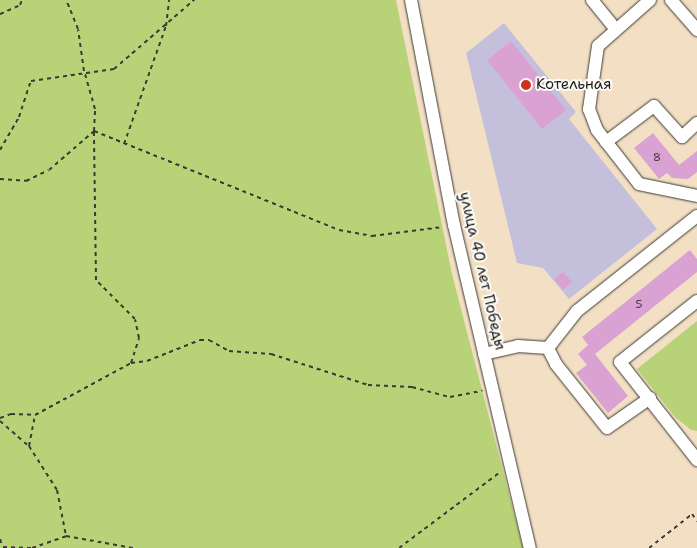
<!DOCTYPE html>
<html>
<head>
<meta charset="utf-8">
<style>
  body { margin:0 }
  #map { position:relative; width:697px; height:548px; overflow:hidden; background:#f3e0c4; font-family:"Shantell Sans",sans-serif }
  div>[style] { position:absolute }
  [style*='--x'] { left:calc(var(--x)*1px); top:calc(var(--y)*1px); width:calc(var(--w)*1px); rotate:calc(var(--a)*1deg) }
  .industrial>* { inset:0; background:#c4c0db }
  .green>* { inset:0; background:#b8d277 }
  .building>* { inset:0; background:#daa1d3 }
  .path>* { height:2px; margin-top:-1px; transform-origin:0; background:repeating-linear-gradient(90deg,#3c3935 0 4px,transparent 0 8px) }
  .roads { filter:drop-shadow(0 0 1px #3c3935) drop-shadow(0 0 1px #3c3935) }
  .minor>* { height:12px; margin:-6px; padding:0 6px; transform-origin:6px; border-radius:6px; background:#fff }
  .dots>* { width:14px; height:14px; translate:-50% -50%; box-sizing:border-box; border:2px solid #fdfcf7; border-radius:50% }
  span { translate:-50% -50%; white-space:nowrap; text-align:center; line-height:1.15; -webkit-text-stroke:4px #fdfcf7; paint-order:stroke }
  .number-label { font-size:12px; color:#4c3d4a }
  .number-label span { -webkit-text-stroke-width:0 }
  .poi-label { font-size:15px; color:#1c1c1c }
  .left { translate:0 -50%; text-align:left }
  .street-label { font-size:15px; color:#1c1c1c }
</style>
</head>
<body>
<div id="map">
  <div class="industrial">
    <div style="clip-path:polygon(504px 23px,576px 112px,569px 119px,657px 229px,569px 299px,543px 268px,517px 263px,466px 53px)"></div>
  </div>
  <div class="green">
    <div style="clip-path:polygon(0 0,396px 0,452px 274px,523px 548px,0 548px)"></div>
    <div style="clip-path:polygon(697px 321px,697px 431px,691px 430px,675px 417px,637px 369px)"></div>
  </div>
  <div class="building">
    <div style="clip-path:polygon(511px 41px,566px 110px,542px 129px,487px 60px)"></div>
    <div style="clip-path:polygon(653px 133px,679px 165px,697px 151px,697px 172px,688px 179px,672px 178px,667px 173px,659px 179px,634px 148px)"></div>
    <div style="clip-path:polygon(690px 250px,697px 259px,697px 272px,595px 354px,628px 396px,608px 413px,576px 373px,587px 365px,578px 354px,588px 345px,582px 337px)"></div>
    <div style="clip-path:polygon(563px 272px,572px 282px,563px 290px,554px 279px)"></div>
  </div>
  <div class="path">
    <div style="--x:0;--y:14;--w:22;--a:-24"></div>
    <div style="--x:20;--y:5;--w:5;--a:-68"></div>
    <div style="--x:124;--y:144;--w:125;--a:-70.4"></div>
    <div style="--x:166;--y:26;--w:26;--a:-83"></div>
    <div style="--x:0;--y:150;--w:38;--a:-60"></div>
    <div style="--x:19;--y:117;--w:38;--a:-72"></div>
    <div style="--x:31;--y:81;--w:84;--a:-8.2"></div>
    <div style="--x:114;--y:69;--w:106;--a:-40.8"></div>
    <div style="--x:0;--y:179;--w:26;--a:4"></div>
    <div style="--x:26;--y:181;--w:25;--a:-26"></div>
    <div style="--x:49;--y:170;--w:60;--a:-40.9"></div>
    <div style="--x:94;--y:131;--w:22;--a:-87"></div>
    <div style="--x:95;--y:109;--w:40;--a:-106"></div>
    <div style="--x:84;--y:71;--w:42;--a:-98.1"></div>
    <div style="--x:78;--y:29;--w:31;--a:-112"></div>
    <div style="--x:131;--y:363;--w:26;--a:-72"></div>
    <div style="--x:139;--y:338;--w:19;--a:-102"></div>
    <div style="--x:135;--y:319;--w:55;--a:-135"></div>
    <div style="--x:96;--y:280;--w:149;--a:-90.8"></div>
    <div style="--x:94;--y:131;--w:264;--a:22"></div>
    <div style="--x:339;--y:230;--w:34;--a:10"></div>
    <div style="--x:372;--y:236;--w:71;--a:-7.3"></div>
    <div style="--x:0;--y:418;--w:12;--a:-20"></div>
    <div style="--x:11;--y:414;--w:24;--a:2"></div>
    <div style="--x:35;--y:415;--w:109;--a:-28.4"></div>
    <div style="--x:131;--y:363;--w:16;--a:-7"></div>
    <div style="--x:147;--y:361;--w:57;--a:-21.6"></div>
    <div style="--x:200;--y:340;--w:9;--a:0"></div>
    <div style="--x:209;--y:340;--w:23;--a:29"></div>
    <div style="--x:229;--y:351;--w:42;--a:4.1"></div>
    <div style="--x:271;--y:354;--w:102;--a:17.7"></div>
    <div style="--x:368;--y:385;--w:44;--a:2.6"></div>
    <div style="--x:412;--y:387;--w:39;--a:15"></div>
    <div style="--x:450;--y:397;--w:33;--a:-11"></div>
    <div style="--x:0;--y:421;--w:38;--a:41"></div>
    <div style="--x:29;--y:446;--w:52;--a:57.5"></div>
    <div style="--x:57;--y:490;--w:47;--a:78.9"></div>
    <div style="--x:29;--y:446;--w:32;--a:-79"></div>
    <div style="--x:0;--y:539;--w:7;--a:74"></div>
    <div style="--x:3;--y:547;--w:29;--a:2"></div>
    <div style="--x:32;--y:548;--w:36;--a:-19"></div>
    <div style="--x:66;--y:536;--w:68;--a:10.2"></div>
    <div style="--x:399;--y:548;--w:125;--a:-36.9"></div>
    <div style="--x:649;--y:548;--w:55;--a:-38.3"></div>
    <div style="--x:692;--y:514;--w:9;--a:54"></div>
  </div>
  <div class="roads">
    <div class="minor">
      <div style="--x:411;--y:0;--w:229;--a:79.2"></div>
      <div style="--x:454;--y:225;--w:332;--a:76.8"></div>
      <div style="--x:592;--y:0;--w:38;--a:51"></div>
      <div style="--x:650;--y:0;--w:69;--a:138.5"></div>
      <div style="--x:598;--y:46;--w:64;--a:98.1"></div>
      <div style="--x:589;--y:109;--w:22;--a:69"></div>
      <div style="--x:597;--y:130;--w:68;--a:52.1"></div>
      <div style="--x:639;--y:184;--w:59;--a:11.7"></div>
      <div style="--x:671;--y:0;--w:40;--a:49"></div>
      <div style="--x:606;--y:142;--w:60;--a:-36.9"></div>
      <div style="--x:654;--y:106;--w:42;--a:47.9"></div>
      <div style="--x:682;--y:137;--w:21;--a:-43"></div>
      <div style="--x:697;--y:301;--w:98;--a:141.6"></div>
      <div style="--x:620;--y:362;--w:125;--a:51.8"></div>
      <div style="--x:484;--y:354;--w:35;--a:-13"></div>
      <div style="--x:518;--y:346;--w:30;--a:4"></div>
      <div style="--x:650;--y:398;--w:52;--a:145.1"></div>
      <div style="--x:607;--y:428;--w:82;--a:-128.6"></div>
      <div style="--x:556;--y:364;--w:18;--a:-117"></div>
      <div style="--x:548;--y:348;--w:47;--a:-51.9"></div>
      <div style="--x:577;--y:311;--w:153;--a:-38.4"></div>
    </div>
  </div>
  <div class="dots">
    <div style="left:526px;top:85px;background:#c8321e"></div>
  </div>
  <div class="number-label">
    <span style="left:657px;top:158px">8</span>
    <span style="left:639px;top:305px">5</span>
  </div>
  <div class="poi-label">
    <span class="left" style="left:536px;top:85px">Котельная</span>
  </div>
  <div class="street-label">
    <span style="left:482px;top:271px;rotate:77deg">улица 40 лет Победы</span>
  </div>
</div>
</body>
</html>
